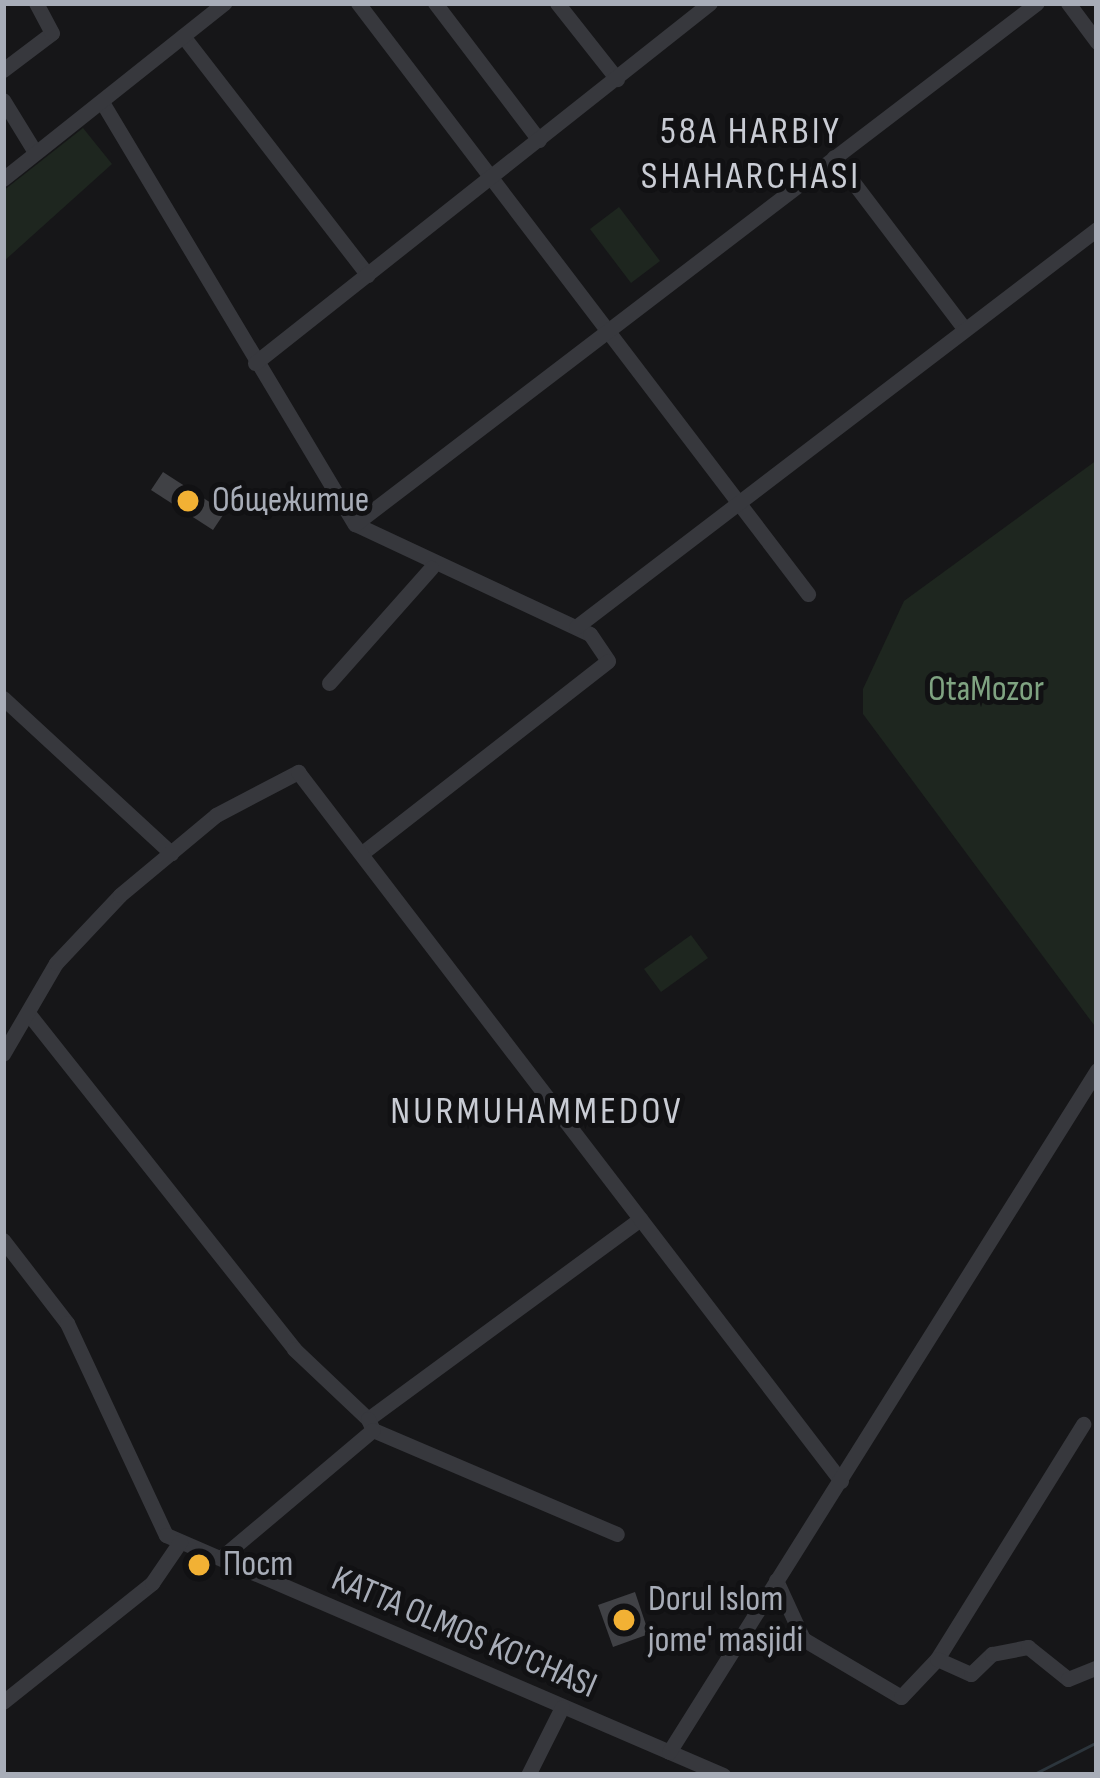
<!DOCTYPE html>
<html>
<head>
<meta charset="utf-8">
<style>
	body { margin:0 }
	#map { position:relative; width:1100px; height:1778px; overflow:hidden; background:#161618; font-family:"Sofia Sans Condensed",sans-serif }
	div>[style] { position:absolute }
	.green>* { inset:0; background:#1e261f }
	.stream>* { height:3px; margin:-1.5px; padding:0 1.5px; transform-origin:1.5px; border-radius:1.5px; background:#2c353c }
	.building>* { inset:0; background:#404145 }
	.minor>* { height:15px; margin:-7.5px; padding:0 7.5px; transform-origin:7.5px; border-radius:7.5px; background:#37383d }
	.dots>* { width:33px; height:33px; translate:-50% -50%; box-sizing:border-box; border:6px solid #111113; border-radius:50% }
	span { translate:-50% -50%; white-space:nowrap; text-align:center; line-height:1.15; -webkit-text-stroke:10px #111113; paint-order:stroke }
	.poi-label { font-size:36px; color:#a8adb8 }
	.left { translate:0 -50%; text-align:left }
	.park-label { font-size:36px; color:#7fa381 }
	.street-label { font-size:36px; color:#a8adb8 }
	.neighbourhood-label { font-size:39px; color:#c9ccd4; letter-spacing:3px }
	.frame { position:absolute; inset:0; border:6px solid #a8adb8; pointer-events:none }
</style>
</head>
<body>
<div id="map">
	<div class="green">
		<i style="clip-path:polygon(83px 128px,112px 164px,3px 262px,3px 191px)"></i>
		<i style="clip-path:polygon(619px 207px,660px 261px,631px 283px,590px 229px)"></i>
		<i style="clip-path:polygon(1097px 460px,1097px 1029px,863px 714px,863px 689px,904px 601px)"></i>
		<i style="clip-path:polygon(691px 935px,708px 958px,661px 992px,644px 969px)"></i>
	</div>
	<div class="stream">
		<i style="left:1032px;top:1775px;width:73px;rotate:-26.9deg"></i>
	</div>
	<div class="building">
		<i style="clip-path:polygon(163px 472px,225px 512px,213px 530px,151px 490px)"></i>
		<i style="clip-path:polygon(635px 1592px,649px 1634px,613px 1647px,598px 1605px)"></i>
	</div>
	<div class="minor">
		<i style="left:358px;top:3px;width:743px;rotate:52.71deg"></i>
		<i style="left:435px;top:3px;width:172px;rotate:52.8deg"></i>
		<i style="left:557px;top:3px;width:97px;rotate:51.7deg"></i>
		<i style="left:1068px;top:3px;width:49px;rotate:53.4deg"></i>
		<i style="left:183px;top:36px;width:302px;rotate:52.3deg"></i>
		<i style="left:3px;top:70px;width:61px;rotate:-37.1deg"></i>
		<i style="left:52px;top:33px;width:34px;rotate:-118deg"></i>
		<i style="left:3px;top:100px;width:61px;rotate:58.4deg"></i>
		<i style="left:102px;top:102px;width:492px;rotate:59.1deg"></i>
		<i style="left:355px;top:524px;width:259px;rotate:25.1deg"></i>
		<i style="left:590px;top:634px;width:32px;rotate:56deg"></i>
		<i style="left:608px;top:661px;width:313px;rotate:142deg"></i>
		<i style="left:834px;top:157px;width:215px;rotate:52.8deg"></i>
		<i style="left:3px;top:179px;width:283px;rotate:-38.5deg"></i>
		<i style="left:255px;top:363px;width:580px;rotate:-38.35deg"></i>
		<i style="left:355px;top:524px;width:858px;rotate:-37.38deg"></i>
		<i style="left:576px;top:627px;width:656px;rotate:-37.38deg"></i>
		<i style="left:329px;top:683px;width:154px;rotate:-48.4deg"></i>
		<i style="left:3px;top:698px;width:229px;rotate:42.7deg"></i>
		<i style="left:28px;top:1013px;width:429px;rotate:51.6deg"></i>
		<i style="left:294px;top:1349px;width:102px;rotate:43.4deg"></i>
		<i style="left:368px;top:1419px;width:338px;rotate:-36.3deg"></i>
		<i style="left:3px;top:1054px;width:105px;rotate:-59.8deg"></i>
		<i style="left:56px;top:963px;width:93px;rotate:-46.7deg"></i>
		<i style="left:120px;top:895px;width:125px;rotate:-39.8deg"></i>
		<i style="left:216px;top:815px;width:93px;rotate:-27.7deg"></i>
		<i style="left:298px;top:772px;width:893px;rotate:52.55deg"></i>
		<i style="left:3px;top:1240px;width:105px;rotate:52.4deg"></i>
		<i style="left:67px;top:1323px;width:234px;rotate:65deg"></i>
		<i style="left:166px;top:1535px;width:607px;rotate:23.31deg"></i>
		<i style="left:368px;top:1419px;width:12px;rotate:66deg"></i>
		<i style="left:373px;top:1430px;width:265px;rotate:23.1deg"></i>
		<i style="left:222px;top:1557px;width:197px;rotate:-40.1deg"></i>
		<i style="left:776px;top:1580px;width:65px;rotate:65.4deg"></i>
		<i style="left:803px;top:1639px;width:114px;rotate:30.6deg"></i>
		<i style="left:901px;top:1697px;width:52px;rotate:-46.5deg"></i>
		<i style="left:937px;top:1659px;width:277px;rotate:-58.1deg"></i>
		<i style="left:937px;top:1659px;width:37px;rotate:24deg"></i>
		<i style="left:971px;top:1674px;width:29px;rotate:-44deg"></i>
		<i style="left:992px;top:1654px;width:37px;rotate:-11deg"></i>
		<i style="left:1028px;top:1647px;width:51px;rotate:38.7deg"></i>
		<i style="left:1068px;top:1679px;width:31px;rotate:-22deg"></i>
		<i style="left:3px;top:1702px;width:191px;rotate:-38.6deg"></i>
		<i style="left:152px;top:1583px;width:50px;rotate:-55.7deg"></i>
		<i style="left:669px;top:1752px;width:805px;rotate:-57.89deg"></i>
		<i style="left:528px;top:1775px;width:76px;rotate:-63.4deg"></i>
	</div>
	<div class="dots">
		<i style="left:188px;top:501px;background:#f2b134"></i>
		<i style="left:199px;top:1565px;background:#f2b134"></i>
		<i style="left:624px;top:1620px;background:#f2b134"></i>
	</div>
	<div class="poi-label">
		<span class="left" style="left:212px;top:501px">Общежитие</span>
		<span class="left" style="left:223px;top:1565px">Пост</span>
		<span class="left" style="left:648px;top:1620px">Dorul Islom<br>jome' masjidi</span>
	</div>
	<div class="park-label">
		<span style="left:986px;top:690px">OtaMozor</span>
	</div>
	<div class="street-label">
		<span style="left:464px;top:1633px;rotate:23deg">KATTA OLMOS KO'CHASI</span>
	</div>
	<div class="neighbourhood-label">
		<span style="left:751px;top:155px">58A HARBIY<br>SHAHARCHASI</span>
		<span style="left:537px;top:1112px">NURMUHAMMEDOV</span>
	</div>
	<div class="frame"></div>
</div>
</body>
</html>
